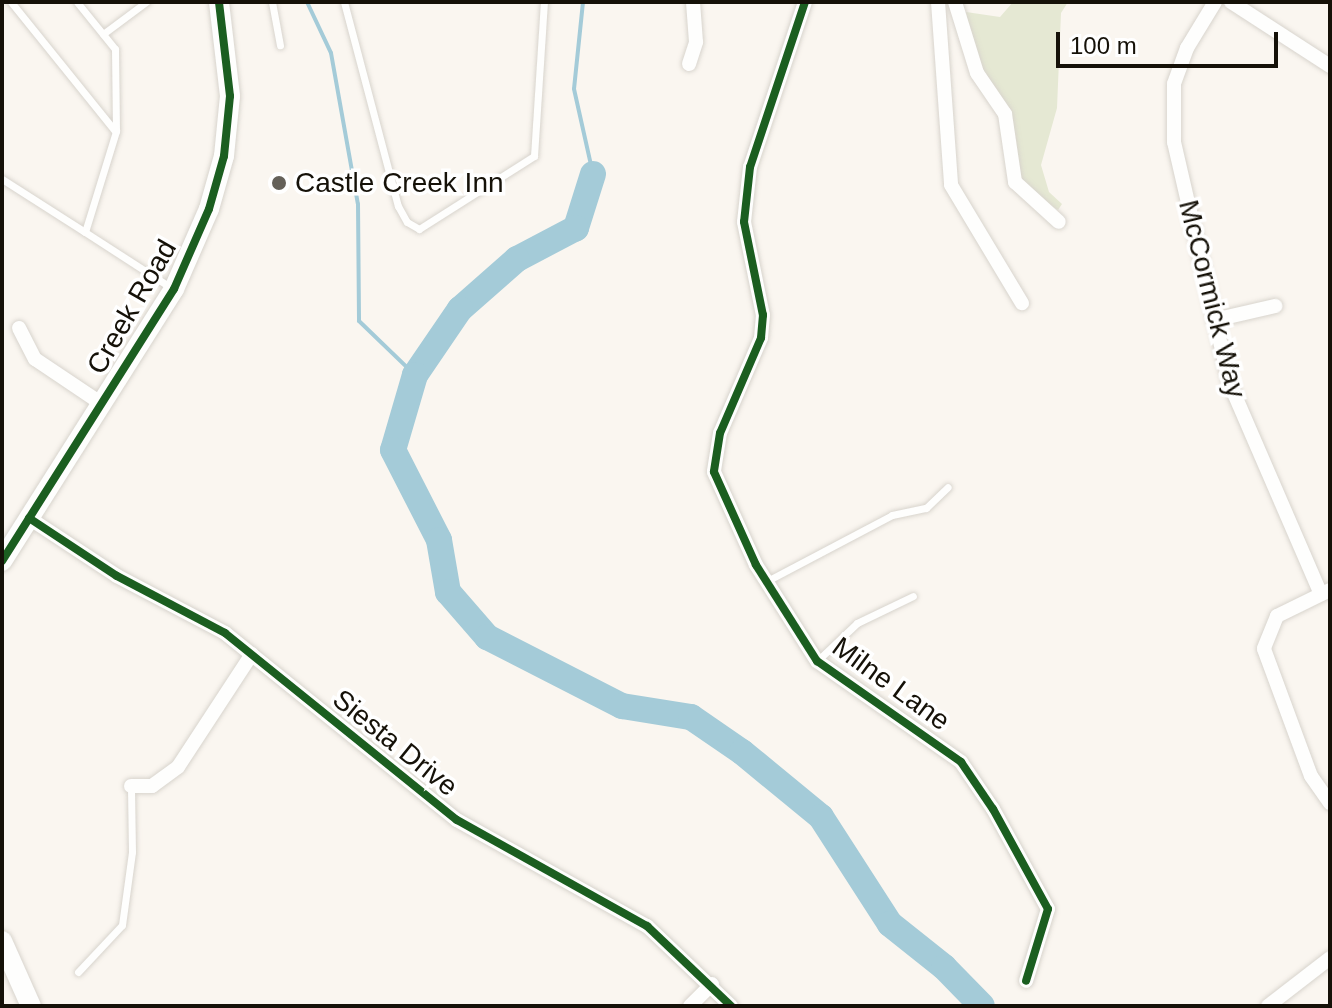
<!DOCTYPE html>
<html>
<head>
<meta charset="utf-8">
<style>
	body { margin:0 }
	#map { position:relative; width:1332px; height:1008px; overflow:hidden; background:#faf6f0; font-family:Arial,sans-serif }
	div>[style] { position:absolute }
	.green>* { inset:0; background:#e5e8d3 }
	.stream>* { height:4px; margin:-2px; padding:0 2px; transform-origin:2px; border-radius:2px; background:#a4cbd8 }
	.river>* { height:26px; margin:-13px; padding:0 13px; transform-origin:13px; border-radius:13px; background:#a4cbd8 }
	.roads { filter:drop-shadow(0 0 2px #d8d4cd) drop-shadow(0 0 2px #d8d4cd) }
	.lane>* { height:7px; margin:-3.5px; padding:0 3.5px; transform-origin:3.5px; border-radius:3.5px; background:#fefefd }
	.street>* { height:14px; margin:-7px; padding:0 7px; transform-origin:7px; border-radius:7px; background:#fefefd }
	.secondary>* { height:20px; margin:-10px; padding:0 10px; transform-origin:10px; border-radius:10px; background:#fefefd }
	.cycleway>* { height:8px; margin:-4px; padding:0 4px; transform-origin:4px; border-radius:4px; background:#1b5e20 }
	.dots>* { width:22px; height:22px; translate:-50% -50%; box-sizing:border-box; border:4px solid #fff; border-radius:50% }
	span { translate:-50% -50%; white-space:nowrap; text-align:center; line-height:1.15; -webkit-text-stroke:7px #fff; paint-order:stroke }
	.poi-label { font-size:28px; color:#151108 }
	.left { translate:0 -50%; text-align:left }
	.street-label { font-size:28px; color:#151108 }
	.frame { position:absolute; inset:0; border:4px solid #151108; pointer-events:none }
	.scale { position:absolute; left:1056px; top:32px; width:222px; height:36px; box-sizing:border-box; border:4px solid #151108; border-top:0; padding-left:10px; font-size:24px; line-height:28px; white-space:nowrap; color:#151108; -webkit-text-stroke:6px #fff; paint-order:stroke }
</style>
</head>
<body>
<div id="map">
	<div class="green">
		<i style="clip-path:polygon(1013px 2px,1068px 2px,1061px 13px,1057px 108px,1041px 165px,1049px 192px,1062px 204px,1058px 210px,1026px 190px,974px 55px,966px 12px,1000px 17px)"></i>
	</div>
	<div class="stream">
		<i style="left:307px;top:2px;width:56px;rotate:64.8deg"></i>
		<i style="left:331px;top:53px;width:153px;rotate:79.9deg"></i>
		<i style="left:358px;top:204px;width:117px;rotate:89.5deg"></i>
		<i style="left:359px;top:321px;width:78px;rotate:44deg"></i>
		<i style="left:583px;top:2px;width:87px;rotate:95.9deg"></i>
		<i style="left:574px;top:89px;width:87px;rotate:77.4deg"></i>
	</div>
	<div class="river">
		<i style="left:593px;top:174px;width:57px;rotate:107.5deg"></i>
		<i style="left:576px;top:228px;width:67px;rotate:152.3deg"></i>
		<i style="left:517px;top:259px;width:76px;rotate:138.7deg"></i>
		<i style="left:460px;top:309px;width:80px;rotate:124.3deg"></i>
		<i style="left:415px;top:375px;width:78px;rotate:106.3deg"></i>
		<i style="left:393px;top:450px;width:101px;rotate:62.9deg"></i>
		<i style="left:439px;top:540px;width:53px;rotate:80.2deg"></i>
		<i style="left:448px;top:592px;width:60px;rotate:49.1deg"></i>
		<i style="left:487px;top:637px;width:152px;rotate:27.1deg"></i>
		<i style="left:622px;top:706px;width:70px;rotate:9.1deg"></i>
		<i style="left:691px;top:717px;width:62px;rotate:34.5deg"></i>
		<i style="left:742px;top:752px;width:102px;rotate:39.4deg"></i>
		<i style="left:821px;top:817px;width:127px;rotate:57.2deg"></i>
		<i style="left:890px;top:924px;width:69px;rotate:38.5deg"></i>
		<i style="left:944px;top:967px;width:54px;rotate:45.7deg"></i>
	</div>
	<div class="roads">
		<div class="lane">
			<i style="left:11px;top:2px;width:166px;rotate:51.1deg"></i>
			<i style="left:272px;top:2px;width:44px;rotate:79.5deg"></i>
			<i style="left:344px;top:2px;width:211px;rotate:75.2deg"></i>
			<i style="left:398px;top:206px;width:18px;rotate:61deg"></i>
			<i style="left:407px;top:222px;width:14px;rotate:30deg"></i>
			<i style="left:419px;top:229px;width:136px;rotate:-32.4deg"></i>
			<i style="left:534px;top:156px;width:154px;rotate:-86.3deg"></i>
			<i style="left:103px;top:34px;width:54px;rotate:-36.7deg"></i>
			<i style="left:2px;top:179px;width:98px;rotate:32.6deg"></i>
			<i style="left:85px;top:232px;width:106px;rotate:-72.9deg"></i>
			<i style="left:116px;top:131px;width:82px;rotate:-90.7deg"></i>
			<i style="left:115px;top:49px;width:60px;rotate:-129deg"></i>
			<i style="left:85px;top:232px;width:101px;rotate:32.9deg"></i>
			<i style="left:767px;top:581px;width:141px;rotate:-27.8deg"></i>
			<i style="left:892px;top:515px;width:35px;rotate:-12deg"></i>
			<i style="left:926px;top:508px;width:30px;rotate:-44deg"></i>
			<i style="left:817px;top:661px;width:55px;rotate:-43.5deg"></i>
			<i style="left:857px;top:623px;width:62px;rotate:-25.7deg"></i>
			<i style="left:78px;top:972px;width:64px;rotate:-46.9deg"></i>
			<i style="left:122px;top:925px;width:74px;rotate:-82.2deg"></i>
			<i style="left:132px;top:852px;width:66px;rotate:-90.9deg"></i>
		</div>
		<div class="street">
			<i style="left:805px;top:2px;width:174px;rotate:108.4deg"></i>
			<i style="left:750px;top:167px;width:55px;rotate:96.2deg"></i>
			<i style="left:744px;top:222px;width:95px;rotate:78.5deg"></i>
			<i style="left:763px;top:315px;width:23px;rotate:95deg"></i>
			<i style="left:761px;top:338px;width:103px;rotate:113.3deg"></i>
			<i style="left:720px;top:433px;width:39px;rotate:99deg"></i>
			<i style="left:714px;top:472px;width:102px;rotate:65.7deg"></i>
			<i style="left:756px;top:565px;width:114px;rotate:57.6deg"></i>
			<i style="left:817px;top:661px;width:176px;rotate:35deg"></i>
			<i style="left:961px;top:762px;width:57px;rotate:55.8deg"></i>
			<i style="left:993px;top:809px;width:114px;rotate:61.2deg"></i>
			<i style="left:1048px;top:909px;width:75px;rotate:107deg"></i>
			<i style="left:938px;top:2px;width:183px;rotate:85.9deg"></i>
			<i style="left:951px;top:185px;width:138px;rotate:59deg"></i>
			<i style="left:955px;top:2px;width:74px;rotate:72.8deg"></i>
			<i style="left:977px;top:73px;width:50px;rotate:55.7deg"></i>
			<i style="left:1005px;top:114px;width:69px;rotate:81.6deg"></i>
			<i style="left:1015px;top:182px;width:59px;rotate:42.3deg"></i>
			<i style="left:1215px;top:2px;width:54px;rotate:121.3deg"></i>
			<i style="left:1187px;top:48px;width:38px;rotate:110deg"></i>
			<i style="left:1174px;top:84px;width:58px;rotate:90deg"></i>
			<i style="left:1174px;top:142px;width:248px;rotate:77deg"></i>
			<i style="left:1230px;top:384px;width:229px;rotate:66.6deg"></i>
			<i style="left:1231px;top:2px;width:118px;rotate:32.9deg"></i>
			<i style="left:689px;top:64px;width:23px;rotate:-72deg"></i>
			<i style="left:696px;top:42px;width:40px;rotate:-94.3deg"></i>
			<i style="left:1214px;top:320px;width:63px;rotate:-12.9deg"></i>
			<i style="left:19px;top:328px;width:35px;rotate:63deg"></i>
			<i style="left:35px;top:359px;width:81px;rotate:33.9deg"></i>
			<i style="left:29px;top:518px;width:105px;rotate:33.4deg"></i>
			<i style="left:117px;top:576px;width:122px;rotate:27.8deg"></i>
			<i style="left:225px;top:633px;width:298px;rotate:38.9deg"></i>
			<i style="left:457px;top:820px;width:218px;rotate:29.2deg"></i>
			<i style="left:647px;top:926px;width:116px;rotate:43.6deg"></i>
			<i style="left:1330px;top:590px;width:59px;rotate:153.9deg"></i>
			<i style="left:1277px;top:616px;width:35px;rotate:112deg"></i>
			<i style="left:1264px;top:649px;width:135px;rotate:69.7deg"></i>
			<i style="left:1311px;top:776px;width:33px;rotate:55deg"></i>
			<i style="left:131px;top:786px;width:21px"></i>
			<i style="left:152px;top:786px;width:32px;rotate:-36deg"></i>
			<i style="left:178px;top:767px;width:135px;rotate:-56.8deg"></i>
			<i style="left:690px;top:1006px;width:31px;rotate:-45deg"></i>
			<i style="left:1268px;top:1006px;width:78px;rotate:-37.7deg"></i>
		</div>
		<div class="secondary">
			<i style="left:2px;top:561px;width:322px;rotate:-57.7deg"></i>
			<i style="left:174px;top:289px;width:87px;rotate:-66.4deg"></i>
			<i style="left:209px;top:209px;width:55px;rotate:-74.2deg"></i>
			<i style="left:224px;top:156px;width:60px;rotate:-84.3deg"></i>
			<i style="left:230px;top:96px;width:95px;rotate:-96.7deg"></i>
			<i style="left:2px;top:941px;width:71px;rotate:66deg"></i>
		</div>
	</div>
	<div class="cycleway">
		<i style="left:805px;top:2px;width:174px;rotate:108.4deg"></i>
		<i style="left:750px;top:167px;width:55px;rotate:96.2deg"></i>
		<i style="left:744px;top:222px;width:95px;rotate:78.5deg"></i>
		<i style="left:763px;top:315px;width:23px;rotate:95deg"></i>
		<i style="left:761px;top:338px;width:103px;rotate:113.3deg"></i>
		<i style="left:720px;top:433px;width:39px;rotate:99deg"></i>
		<i style="left:714px;top:472px;width:102px;rotate:65.7deg"></i>
		<i style="left:756px;top:565px;width:114px;rotate:57.6deg"></i>
		<i style="left:817px;top:661px;width:176px;rotate:35deg"></i>
		<i style="left:961px;top:762px;width:57px;rotate:55.8deg"></i>
		<i style="left:993px;top:809px;width:114px;rotate:61.2deg"></i>
		<i style="left:1048px;top:909px;width:75px;rotate:107deg"></i>
		<i style="left:29px;top:518px;width:105px;rotate:33.4deg"></i>
		<i style="left:117px;top:576px;width:122px;rotate:27.8deg"></i>
		<i style="left:225px;top:633px;width:298px;rotate:38.9deg"></i>
		<i style="left:457px;top:820px;width:218px;rotate:29.2deg"></i>
		<i style="left:647px;top:926px;width:116px;rotate:43.6deg"></i>
		<i style="left:2px;top:561px;width:322px;rotate:-57.7deg"></i>
		<i style="left:174px;top:289px;width:87px;rotate:-66.4deg"></i>
		<i style="left:209px;top:209px;width:55px;rotate:-74.2deg"></i>
		<i style="left:224px;top:156px;width:60px;rotate:-84.3deg"></i>
		<i style="left:230px;top:96px;width:95px;rotate:-96.7deg"></i>
	</div>
	<div class="dots">
		<i style="left:279px;top:183px;background:#656159"></i>
	</div>
	<div class="poi-label">
		<span class="left" style="left:295px;top:183px">Castle Creek Inn</span>
	</div>
	<div class="street-label">
		<span style="left:1212px;top:299px;rotate:76deg">McCormick Way</span>
		<span style="left:132px;top:307px;rotate:-60deg">Creek Road</span>
		<span style="left:891px;top:684px;rotate:36deg">Milne Lane</span>
		<span style="left:395px;top:743px;rotate:39deg">Siesta Drive</span>
	</div>
	<div class="frame"></div>
	<div class="scale">100 m</div>
</div>
</body>
</html>
